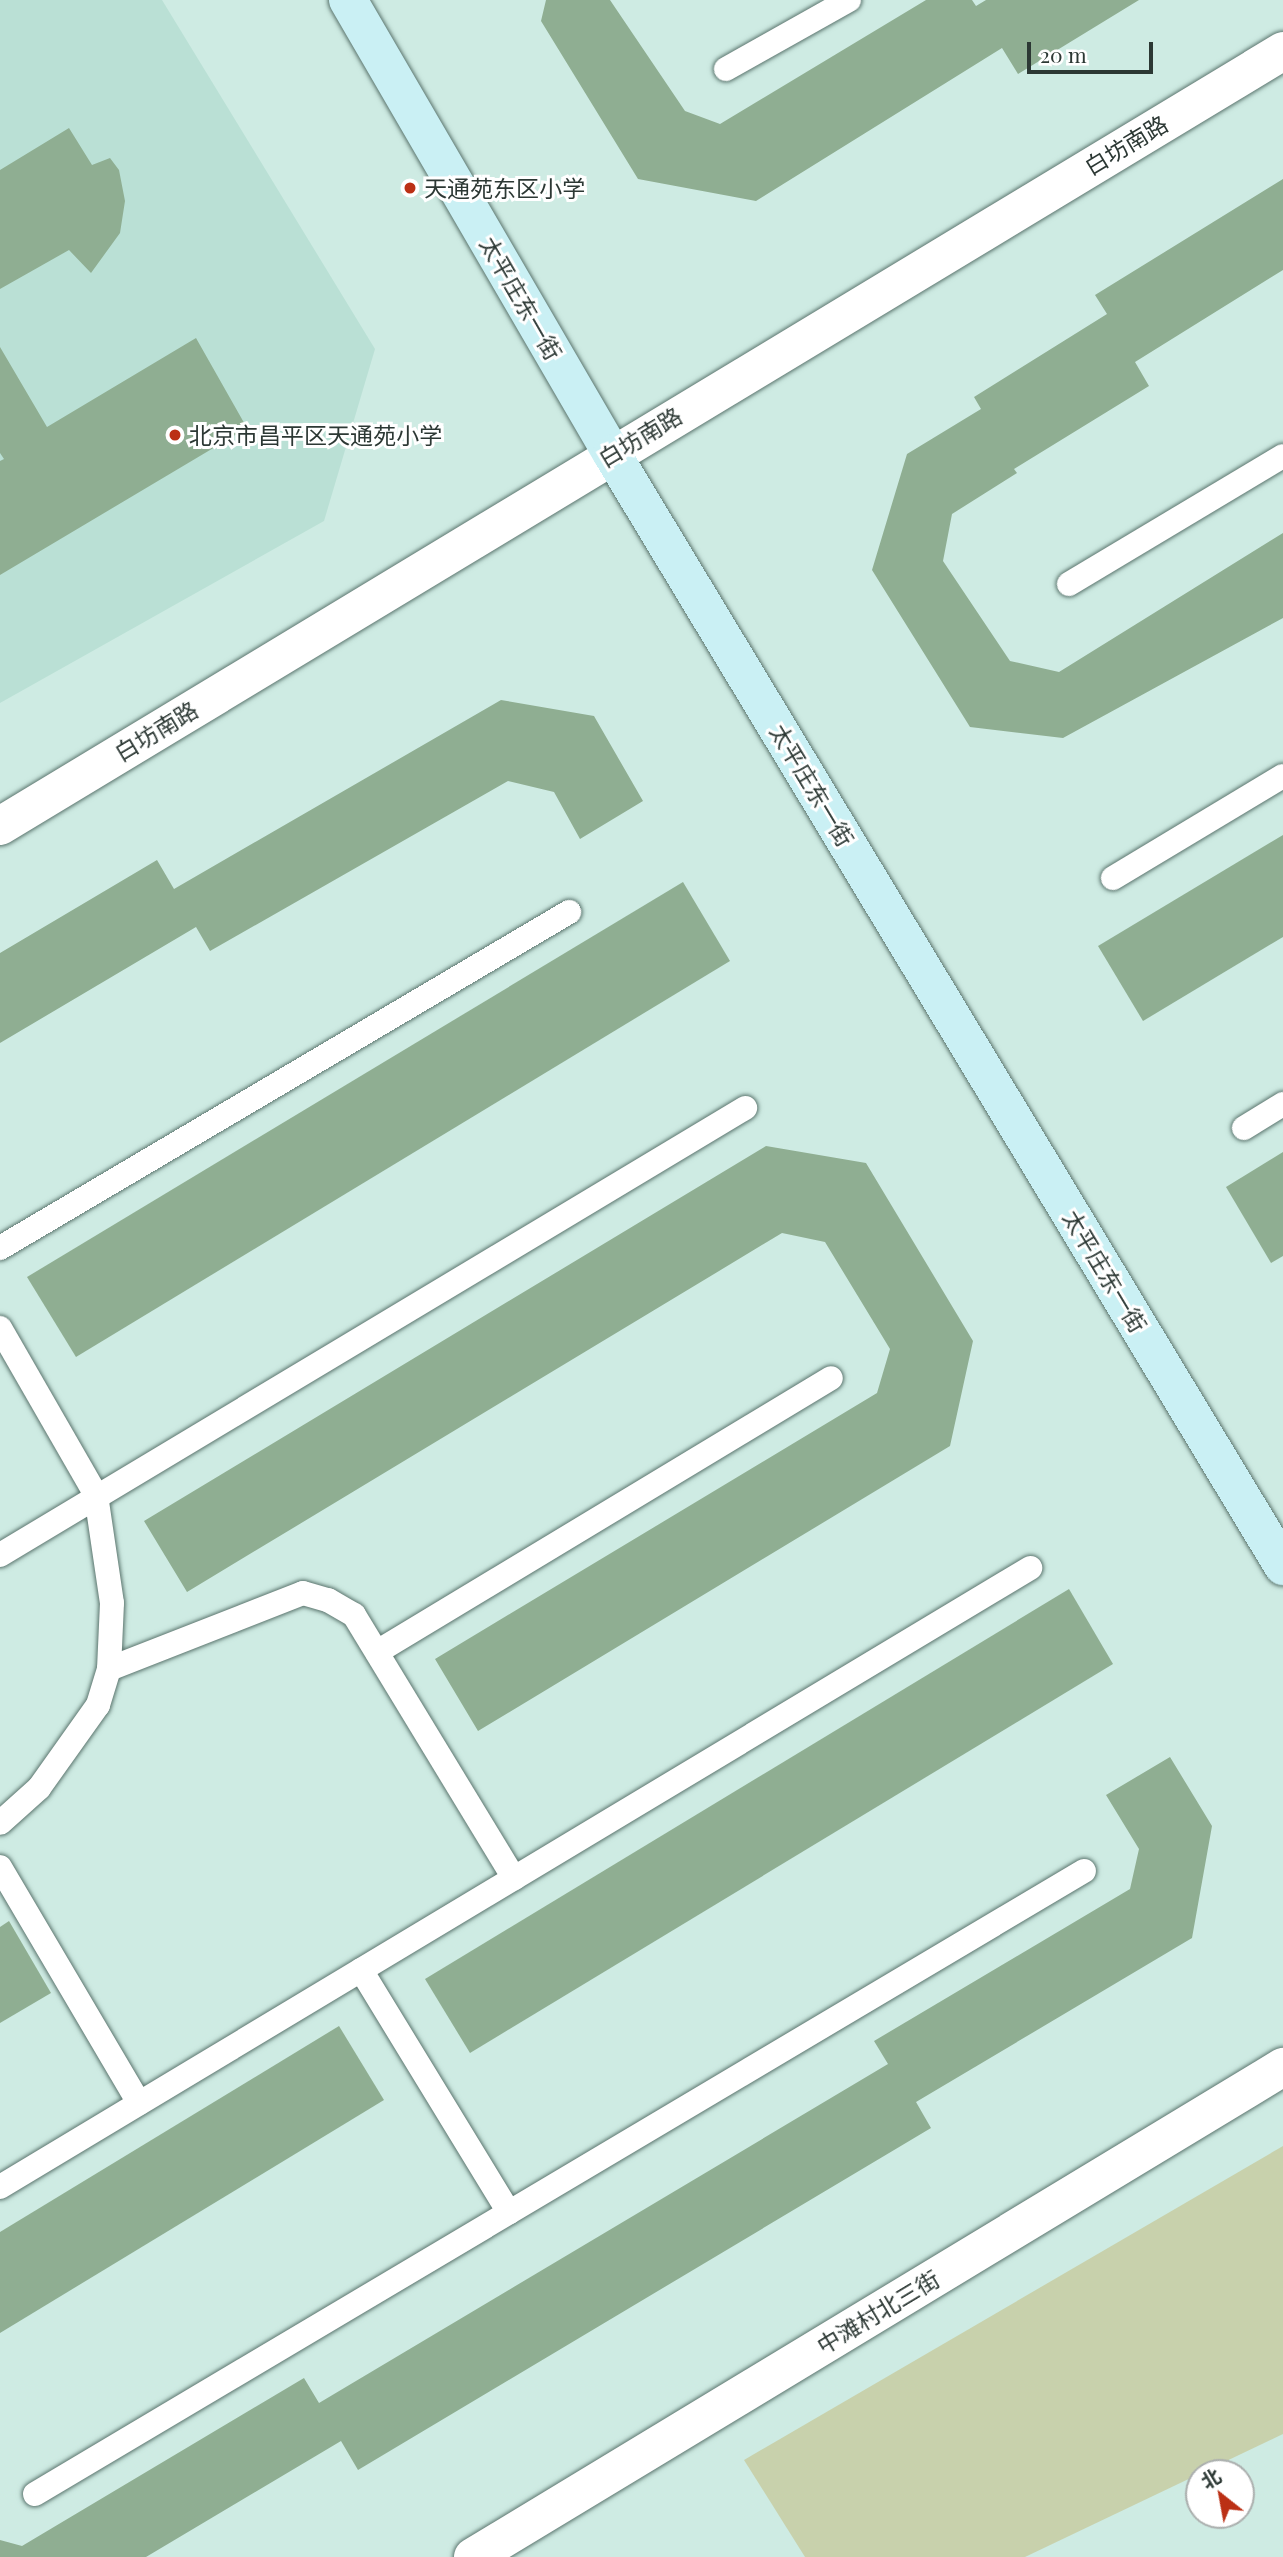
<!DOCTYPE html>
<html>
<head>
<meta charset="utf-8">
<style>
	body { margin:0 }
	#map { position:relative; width:1283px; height:2557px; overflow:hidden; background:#ceebe3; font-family:"Playfair Display","Noto Sans SC",serif }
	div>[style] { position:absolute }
	.built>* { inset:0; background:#bae0d5 }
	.green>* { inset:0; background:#c8d1ac }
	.building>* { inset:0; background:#8fae92 }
	.roads { filter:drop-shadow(0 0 2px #5b756e) drop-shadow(0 0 2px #5b756e) }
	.lane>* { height:24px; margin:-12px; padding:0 12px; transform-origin:12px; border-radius:12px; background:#fff }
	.street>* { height:38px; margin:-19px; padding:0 19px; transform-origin:19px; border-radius:19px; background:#fff }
	.secondary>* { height:38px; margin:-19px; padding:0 19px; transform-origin:19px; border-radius:19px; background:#caf0f4 }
	.dots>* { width:19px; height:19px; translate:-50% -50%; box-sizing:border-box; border:4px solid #fff; border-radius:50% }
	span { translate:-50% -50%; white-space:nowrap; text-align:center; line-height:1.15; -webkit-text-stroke:6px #fff; paint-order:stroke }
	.street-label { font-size:23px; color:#2c3834 }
	.poi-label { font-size:23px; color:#2c3834 }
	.left { translate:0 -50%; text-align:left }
	.north { position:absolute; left:1185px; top:2459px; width:70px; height:70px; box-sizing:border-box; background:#fff; border:2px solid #abafae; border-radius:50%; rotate:329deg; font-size:19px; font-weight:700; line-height:28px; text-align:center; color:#2c3834 }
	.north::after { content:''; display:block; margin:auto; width:24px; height:32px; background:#bb3015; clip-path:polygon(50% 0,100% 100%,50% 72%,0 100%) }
	.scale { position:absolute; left:1027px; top:42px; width:126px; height:32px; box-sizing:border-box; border:4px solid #2c3834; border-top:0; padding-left:9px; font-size:21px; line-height:24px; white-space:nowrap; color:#2c3834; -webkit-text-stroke:5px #fff; paint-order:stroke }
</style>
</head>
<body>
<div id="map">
	<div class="built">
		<i style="clip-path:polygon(0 0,162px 0,375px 349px,324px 521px,0 703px)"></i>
	</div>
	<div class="green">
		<i style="clip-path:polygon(1283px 2146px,1283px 2434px,1025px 2557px,805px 2557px,744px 2460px)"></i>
	</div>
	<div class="building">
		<i style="clip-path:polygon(546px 0,610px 0,685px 111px,720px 124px,926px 0,972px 0,976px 6px,986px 0,1139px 0,1018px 74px,1002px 48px,756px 201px,638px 179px,541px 21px)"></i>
		<i style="clip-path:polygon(69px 128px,92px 165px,110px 158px,119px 170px,125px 201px,120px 233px,91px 273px,69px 250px,0 289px,0 170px)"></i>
		<i style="clip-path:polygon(1283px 179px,1283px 270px,1135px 362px,1149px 386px,1014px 469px,1017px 473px,952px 514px,943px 561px,1010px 661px,1059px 672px,1283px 533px,1283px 618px,1063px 738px,970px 727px,872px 570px,907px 454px,981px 409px,974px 397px,1107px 314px,1095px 295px)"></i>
		<i style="clip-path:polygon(196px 338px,247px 428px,0 575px,0 461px,4px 459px,0 453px,0 347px,47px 427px)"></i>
		<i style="clip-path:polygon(501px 700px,594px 716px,643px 801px,580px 839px,554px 792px,508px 781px,210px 951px,196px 927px,0 1043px,0 953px,157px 860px,174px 889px)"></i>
		<i style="clip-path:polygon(1283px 835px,1283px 937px,1143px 1021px,1098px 946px)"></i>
		<i style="clip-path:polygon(683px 882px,730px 961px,76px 1357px,27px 1277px)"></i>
		<i style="clip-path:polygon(766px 1146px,866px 1163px,973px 1341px,950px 1446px,478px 1731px,435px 1659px,877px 1393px,890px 1349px,825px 1242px,782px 1233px,187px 1592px,144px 1521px)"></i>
		<i style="clip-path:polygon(1283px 1152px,1283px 1256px,1271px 1263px,1226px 1187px)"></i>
		<i style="clip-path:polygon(1069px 1589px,1113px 1664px,470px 2053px,425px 1979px)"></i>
		<i style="clip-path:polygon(1170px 1757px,1212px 1826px,1192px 1938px,916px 2102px,931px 2128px,358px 2470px,341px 2441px,146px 2557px,0 2557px,0 2540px,22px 2546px,304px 2378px,319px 2403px,888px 2064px,874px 2041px,1130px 1889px,1139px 1849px,1106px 1795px)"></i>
		<i style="clip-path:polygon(9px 1921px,51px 1993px,0 2023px,0 1927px)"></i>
		<i style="clip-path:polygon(339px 2026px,384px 2100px,0 2333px,0 2232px)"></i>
	</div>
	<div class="roads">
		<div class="lane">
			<i style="left:726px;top:69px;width:141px;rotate:-29.3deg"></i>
			<i style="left:1069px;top:584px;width:249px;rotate:-30.9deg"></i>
			<i style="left:1113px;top:878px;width:198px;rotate:-31deg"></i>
			<i style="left:1244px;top:1128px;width:46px;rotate:-31.6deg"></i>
			<i style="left:0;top:1248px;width:661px;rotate:-30.56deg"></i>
			<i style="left:0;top:1328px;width:193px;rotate:60.1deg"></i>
			<i style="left:96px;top:1495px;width:109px;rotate:81.6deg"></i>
			<i style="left:112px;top:1603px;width:66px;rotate:92.6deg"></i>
			<i style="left:109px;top:1669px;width:38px;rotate:107deg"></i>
			<i style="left:98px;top:1705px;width:102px;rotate:125.4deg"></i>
			<i style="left:39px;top:1788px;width:52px;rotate:138.1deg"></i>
			<i style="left:0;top:1555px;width:869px;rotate:-30.96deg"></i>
			<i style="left:377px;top:1652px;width:530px;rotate:-31.11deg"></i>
			<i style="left:109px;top:1669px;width:208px;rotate:-21.4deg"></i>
			<i style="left:303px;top:1593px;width:26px;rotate:16deg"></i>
			<i style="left:328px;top:1600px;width:30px;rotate:30deg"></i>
			<i style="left:354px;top:1615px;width:308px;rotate:58.7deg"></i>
			<i style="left:0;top:1867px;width:274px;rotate:59.5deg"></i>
			<i style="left:361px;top:1970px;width:284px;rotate:58.6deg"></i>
			<i style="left:0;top:2187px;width:1202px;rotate:-31deg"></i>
			<i style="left:35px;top:2494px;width:1220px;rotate:-30.71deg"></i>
		</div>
		<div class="street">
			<i style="left:0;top:826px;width:1499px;rotate:-31.13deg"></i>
			<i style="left:473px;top:2557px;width:947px;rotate:-31.17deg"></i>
		</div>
		<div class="secondary">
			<i style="left:348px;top:0;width:525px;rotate:59.82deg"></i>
			<i style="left:612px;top:454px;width:1299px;rotate:58.89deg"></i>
		</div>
	</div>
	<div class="dots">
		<i style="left:410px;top:188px;background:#bb3015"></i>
		<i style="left:175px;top:435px;background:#bb3015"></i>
	</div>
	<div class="street-label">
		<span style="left:1126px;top:145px;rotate:-31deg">白坊南路</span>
		<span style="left:521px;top:298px;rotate:60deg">太平庄东一街</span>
		<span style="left:640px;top:437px;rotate:-31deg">白坊南路</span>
		<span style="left:156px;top:731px;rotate:-31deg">白坊南路</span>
		<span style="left:812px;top:785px;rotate:59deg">太平庄东一街</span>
		<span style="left:1105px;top:1271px;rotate:59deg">太平庄东一街</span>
		<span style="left:878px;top:2312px;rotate:-31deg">中滩村北三街</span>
	</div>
	<div class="poi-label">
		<span class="left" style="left:424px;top:188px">天通苑东区小学</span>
		<span class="left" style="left:189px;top:435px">北京市昌平区天通苑小学</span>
	</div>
	<div class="north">北</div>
	<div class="scale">20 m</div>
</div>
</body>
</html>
